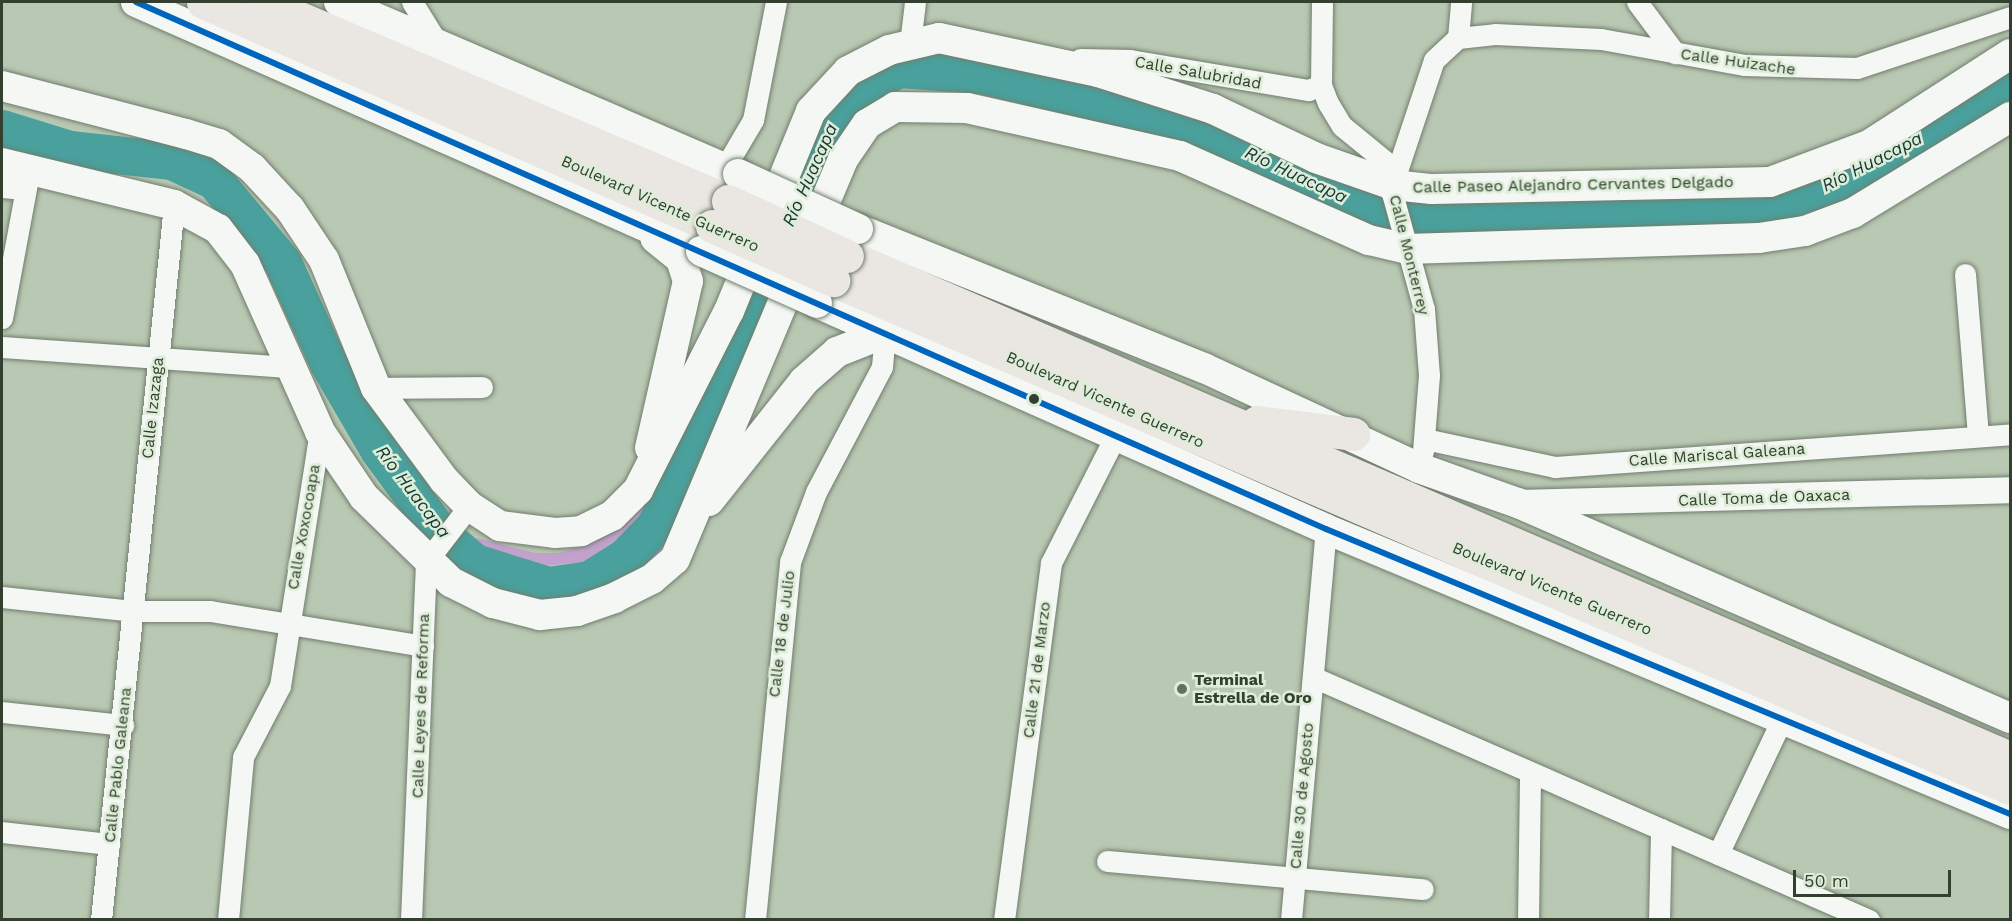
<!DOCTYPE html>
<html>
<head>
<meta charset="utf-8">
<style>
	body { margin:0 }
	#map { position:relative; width:2012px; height:921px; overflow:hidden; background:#b8c8b2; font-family:"Work Sans",sans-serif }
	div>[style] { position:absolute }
	.green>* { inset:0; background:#c2a2cc }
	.river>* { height:38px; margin:-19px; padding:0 19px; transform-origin:19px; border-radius:19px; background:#4aa09c }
	.roads { filter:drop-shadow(0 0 2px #717d6d) drop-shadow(0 0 2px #717d6d) }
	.minor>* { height:21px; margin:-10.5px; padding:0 10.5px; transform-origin:10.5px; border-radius:10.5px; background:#f4f7f3 }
	.tertiary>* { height:26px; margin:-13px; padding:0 13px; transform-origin:13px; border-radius:13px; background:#f4f7f3 }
	.secondary>* { height:30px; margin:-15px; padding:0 15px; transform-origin:15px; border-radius:15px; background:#f4f7f3 }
	.trunk>* { height:33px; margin:-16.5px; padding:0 16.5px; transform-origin:16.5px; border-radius:16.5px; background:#eae6e2 }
	.bridges { filter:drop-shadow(0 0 2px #717d6d) drop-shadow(0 0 2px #717d6d) }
	.secondary-bridge>* { height:30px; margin:-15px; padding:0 15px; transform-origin:15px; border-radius:15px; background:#f4f7f3 }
	.trunk-bridge>* { height:33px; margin:-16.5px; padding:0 16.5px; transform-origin:16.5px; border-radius:16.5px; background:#eae6e2 }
	.bus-1>* { height:6px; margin:-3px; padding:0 3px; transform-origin:3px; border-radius:3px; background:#0065bd }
	.dots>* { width:16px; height:16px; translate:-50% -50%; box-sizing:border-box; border:3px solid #ddedd8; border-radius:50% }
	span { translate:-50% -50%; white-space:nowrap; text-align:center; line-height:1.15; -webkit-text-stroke:5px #ddedd8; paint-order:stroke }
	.street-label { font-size:16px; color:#33402f }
	.poi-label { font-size:16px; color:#33402f; font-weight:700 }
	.left { translate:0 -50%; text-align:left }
	.water-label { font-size:18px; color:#143435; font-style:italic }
	.frame { position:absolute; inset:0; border:3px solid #33402f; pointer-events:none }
	.scale { position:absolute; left:1793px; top:870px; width:158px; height:27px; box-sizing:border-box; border:3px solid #33402f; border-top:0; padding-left:8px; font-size:18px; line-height:21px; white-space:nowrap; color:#33402f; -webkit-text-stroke:4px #ddedd8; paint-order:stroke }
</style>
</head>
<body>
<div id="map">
	<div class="green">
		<i style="clip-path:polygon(683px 439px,656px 498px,624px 534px,584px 562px,542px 566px,470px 547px,477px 538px,535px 553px,559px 553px,583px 545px,666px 466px)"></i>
		<i style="clip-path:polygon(693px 485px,688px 522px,646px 572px,542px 613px,484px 585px,553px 601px,585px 593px,634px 560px)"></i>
	</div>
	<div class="river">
		<i style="left:2px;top:129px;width:71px;rotate:17.2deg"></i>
		<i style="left:70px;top:150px;width:103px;rotate:6.2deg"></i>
		<i style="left:172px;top:161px;width:47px;rotate:24.9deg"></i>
		<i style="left:215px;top:181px;width:107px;rotate:50.3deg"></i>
		<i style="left:283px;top:263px;width:111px;rotate:65.5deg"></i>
		<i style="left:329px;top:364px;width:99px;rotate:59.8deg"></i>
		<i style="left:379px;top:450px;width:104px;rotate:53.6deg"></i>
		<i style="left:441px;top:534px;width:45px;rotate:40.5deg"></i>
		<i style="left:475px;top:563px;width:77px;rotate:17.3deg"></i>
		<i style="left:549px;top:586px;width:41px;rotate:-8.3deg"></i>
		<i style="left:590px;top:580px;width:43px;rotate:-32.6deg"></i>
		<i style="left:626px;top:557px;width:43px;rotate:-45.9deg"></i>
		<i style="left:656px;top:526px;width:453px;rotate:-66.3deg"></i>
		<i style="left:838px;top:111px;width:40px;rotate:-41deg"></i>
		<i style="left:868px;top:85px;width:36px;rotate:-27deg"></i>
		<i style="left:900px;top:69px;width:80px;rotate:4.3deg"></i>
		<i style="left:980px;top:75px;width:181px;rotate:13.1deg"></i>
		<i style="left:1156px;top:116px;width:239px;rotate:23.5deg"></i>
		<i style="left:1375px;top:211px;width:56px;rotate:6.1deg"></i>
		<i style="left:1431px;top:217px;width:306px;rotate:-1.1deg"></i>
		<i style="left:1737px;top:211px;width:43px;rotate:-10.8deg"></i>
		<i style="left:1779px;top:203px;width:57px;rotate:-18.4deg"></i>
		<i style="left:1833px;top:185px;width:205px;rotate:-30.4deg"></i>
	</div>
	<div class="roads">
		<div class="minor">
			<i style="left:412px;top:2px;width:49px;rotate:58.2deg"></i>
			<i style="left:1322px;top:2px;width:83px;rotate:90.7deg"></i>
			<i style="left:1321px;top:85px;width:19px;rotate:69deg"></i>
			<i style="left:1328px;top:103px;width:27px;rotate:59deg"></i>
			<i style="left:1342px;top:126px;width:71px;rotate:39.3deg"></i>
			<i style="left:1397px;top:171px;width:23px;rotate:103deg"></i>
			<i style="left:1392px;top:193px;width:120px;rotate:74.6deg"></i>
			<i style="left:1424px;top:309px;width:66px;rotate:85.7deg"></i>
			<i style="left:1429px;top:375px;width:77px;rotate:94.5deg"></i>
			<i style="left:1637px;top:2px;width:64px;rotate:53.3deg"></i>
			<i style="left:1458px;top:38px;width:37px;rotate:-6deg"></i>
			<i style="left:1495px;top:34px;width:106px;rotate:2.7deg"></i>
			<i style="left:1601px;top:39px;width:145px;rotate:10.3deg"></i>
			<i style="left:1744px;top:65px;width:113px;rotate:1.5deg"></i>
			<i style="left:1857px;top:68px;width:161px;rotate:-18.4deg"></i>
			<i style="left:1458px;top:38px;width:36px;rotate:-85deg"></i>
			<i style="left:910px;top:44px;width:42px;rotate:-83.2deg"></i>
			<i style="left:1080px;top:59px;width:50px;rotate:1.1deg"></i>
			<i style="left:1130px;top:60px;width:181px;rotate:9.6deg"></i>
			<i style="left:1308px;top:90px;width:14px;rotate:-21deg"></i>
			<i style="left:724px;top:169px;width:57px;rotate:-59.4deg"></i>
			<i style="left:753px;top:120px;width:120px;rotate:-79deg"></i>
			<i style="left:1397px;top:171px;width:117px;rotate:-71.6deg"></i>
			<i style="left:1434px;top:60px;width:33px;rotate:-43deg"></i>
			<i style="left:2px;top:187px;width:22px;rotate:5deg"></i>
			<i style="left:1965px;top:274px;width:162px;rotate:85.4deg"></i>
			<i style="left:2px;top:318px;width:148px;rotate:-79.5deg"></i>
			<i style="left:2px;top:347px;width:287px;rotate:4deg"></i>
			<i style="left:376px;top:388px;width:106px;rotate:-0.5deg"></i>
			<i style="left:1425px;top:439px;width:133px;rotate:12.2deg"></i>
			<i style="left:1555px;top:467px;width:456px;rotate:-4.1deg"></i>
			<i style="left:2px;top:597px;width:131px;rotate:6.1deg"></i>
			<i style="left:132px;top:611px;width:78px"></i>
			<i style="left:210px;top:611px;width:216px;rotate:9.3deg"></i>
			<i style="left:1313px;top:677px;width:607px;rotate:23.61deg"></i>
			<i style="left:2px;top:712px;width:122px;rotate:6.1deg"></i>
			<i style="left:2px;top:832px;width:108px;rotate:6.4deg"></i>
			<i style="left:1718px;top:854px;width:152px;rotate:-64.6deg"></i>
			<i style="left:1107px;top:861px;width:317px;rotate:5.1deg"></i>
			<i style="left:101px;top:920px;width:719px;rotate:-84.17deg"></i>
			<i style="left:228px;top:920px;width:164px;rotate:-84.7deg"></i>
			<i style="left:243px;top:757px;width:80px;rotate:-62.5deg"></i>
			<i style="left:280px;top:686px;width:257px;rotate:-81.1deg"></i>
			<i style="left:411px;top:920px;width:358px;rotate:-87.6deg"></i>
			<i style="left:426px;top:562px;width:71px;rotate:-52.5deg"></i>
			<i style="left:755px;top:920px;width:360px;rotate:-84.4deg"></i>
			<i style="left:790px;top:562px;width:75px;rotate:-69.6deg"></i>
			<i style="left:816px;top:492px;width:141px;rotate:-62.2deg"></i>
			<i style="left:882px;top:367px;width:34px;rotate:-85deg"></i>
			<i style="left:1004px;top:920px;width:360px;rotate:-82.5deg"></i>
			<i style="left:1051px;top:563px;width:144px;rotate:-63.1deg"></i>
			<i style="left:1291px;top:920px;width:393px;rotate:-84.9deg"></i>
			<i style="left:1528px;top:920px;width:147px;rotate:-89.2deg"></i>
			<i style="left:1659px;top:920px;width:91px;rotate:-88.7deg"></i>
		</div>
		<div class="tertiary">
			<i style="left:1519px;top:503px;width:491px;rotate:-1.5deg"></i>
		</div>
		<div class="secondary">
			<i style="left:136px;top:2px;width:617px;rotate:23.78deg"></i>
			<i style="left:339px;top:2px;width:434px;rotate:23.3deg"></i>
			<i style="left:2px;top:86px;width:190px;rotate:14.6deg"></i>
			<i style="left:186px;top:134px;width:34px;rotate:17deg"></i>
			<i style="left:219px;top:144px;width:41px;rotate:36deg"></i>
			<i style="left:252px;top:168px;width:56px;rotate:47.2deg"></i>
			<i style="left:290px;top:209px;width:61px;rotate:56.3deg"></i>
			<i style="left:324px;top:260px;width:138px;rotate:67.9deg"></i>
			<i style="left:376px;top:388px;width:114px;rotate:53.5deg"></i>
			<i style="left:444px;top:480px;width:36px;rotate:46deg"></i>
			<i style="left:469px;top:506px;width:37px;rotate:33deg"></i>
			<i style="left:500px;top:526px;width:55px;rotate:7.3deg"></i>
			<i style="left:555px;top:533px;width:26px;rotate:-4deg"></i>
			<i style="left:581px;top:531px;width:34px;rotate:-26deg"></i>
			<i style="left:612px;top:516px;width:37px;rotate:-45deg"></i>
			<i style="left:638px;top:490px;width:201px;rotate:-63.1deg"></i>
			<i style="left:729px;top:311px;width:216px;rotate:-67.7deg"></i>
			<i style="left:811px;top:111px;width:54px;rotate:-47.2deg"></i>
			<i style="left:848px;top:71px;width:46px;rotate:-27.1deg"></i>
			<i style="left:889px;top:50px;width:51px;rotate:-13.5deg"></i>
			<i style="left:939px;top:38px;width:163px;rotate:12.1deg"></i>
			<i style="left:1098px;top:72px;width:121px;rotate:17.8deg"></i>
			<i style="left:1213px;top:109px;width:114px;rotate:25.4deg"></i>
			<i style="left:1316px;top:158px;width:82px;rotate:19.3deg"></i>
			<i style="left:1393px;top:185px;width:39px;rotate:6deg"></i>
			<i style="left:1432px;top:189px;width:338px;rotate:-1.2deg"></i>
			<i style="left:1770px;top:182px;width:106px;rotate:-20.5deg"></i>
			<i style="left:1869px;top:145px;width:168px;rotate:-32.8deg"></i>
			<i style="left:2px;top:163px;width:177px;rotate:13.7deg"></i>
			<i style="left:174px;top:205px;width:50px;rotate:28.6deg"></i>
			<i style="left:218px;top:229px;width:44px;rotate:52.4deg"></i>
			<i style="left:245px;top:264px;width:184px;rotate:65.9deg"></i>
			<i style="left:320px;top:432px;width:78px;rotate:55.9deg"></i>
			<i style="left:364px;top:497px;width:122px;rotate:44.3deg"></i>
			<i style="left:451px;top:582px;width:47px;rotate:26.6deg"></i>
			<i style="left:493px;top:603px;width:49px;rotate:14.3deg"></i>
			<i style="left:540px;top:615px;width:37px;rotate:-6deg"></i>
			<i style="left:577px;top:611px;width:39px;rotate:-19deg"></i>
			<i style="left:614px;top:598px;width:42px;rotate:-26.6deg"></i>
			<i style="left:652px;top:579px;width:30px;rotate:-41deg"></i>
			<i style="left:675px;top:559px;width:434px;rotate:-67.2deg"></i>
			<i style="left:843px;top:159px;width:42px;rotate:-55.6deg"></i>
			<i style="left:867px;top:124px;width:33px;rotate:-31deg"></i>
			<i style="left:895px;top:107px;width:72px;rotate:0.8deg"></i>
			<i style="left:967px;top:108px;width:218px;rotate:12.7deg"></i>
			<i style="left:1180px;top:156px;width:207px;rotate:24deg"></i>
			<i style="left:1369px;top:240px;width:39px;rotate:13deg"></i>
			<i style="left:1407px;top:249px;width:352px;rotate:-1.8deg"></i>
			<i style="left:1759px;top:238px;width:47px;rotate:-8.7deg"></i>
			<i style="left:1805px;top:231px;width:51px;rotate:-20.6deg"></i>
			<i style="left:1853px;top:213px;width:184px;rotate:-31.4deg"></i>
			<i style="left:858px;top:229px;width:373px;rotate:21.9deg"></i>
			<i style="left:1204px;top:368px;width:237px;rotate:24.9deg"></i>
			<i style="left:1419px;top:468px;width:105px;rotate:19.5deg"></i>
			<i style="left:1518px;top:503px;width:537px;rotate:23.6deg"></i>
			<i style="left:817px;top:303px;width:557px;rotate:23.94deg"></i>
			<i style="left:1326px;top:529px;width:741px;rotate:22.62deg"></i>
			<i style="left:650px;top:448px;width:171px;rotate:-77.2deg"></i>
			<i style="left:688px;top:281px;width:23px;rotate:-108deg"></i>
			<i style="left:681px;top:259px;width:33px;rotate:-141deg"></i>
			<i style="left:709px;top:501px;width:153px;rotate:-51.6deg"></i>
			<i style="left:804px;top:381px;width:44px;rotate:-41.3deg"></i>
			<i style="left:837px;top:352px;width:52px;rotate:-21.6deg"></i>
		</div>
		<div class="trunk">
			<i style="left:203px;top:2px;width:556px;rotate:23.75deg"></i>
			<i style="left:262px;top:2px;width:507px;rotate:23.12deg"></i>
			<i style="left:847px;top:256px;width:1267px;rotate:23.35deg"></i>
			<i style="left:833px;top:280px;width:1282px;rotate:23.35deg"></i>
			<i style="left:1257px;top:422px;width:97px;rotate:7.1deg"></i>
		</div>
	</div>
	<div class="bridges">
		<div class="secondary-bridge">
			<i style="left:738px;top:174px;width:132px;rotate:24.6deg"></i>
			<i style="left:701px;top:251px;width:127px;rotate:24.1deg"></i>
		</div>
		<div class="trunk-bridge">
			<i style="left:728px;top:201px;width:131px;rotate:24.8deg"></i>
			<i style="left:712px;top:226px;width:133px;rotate:24.1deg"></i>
		</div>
	</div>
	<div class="bus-1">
		<i style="left:136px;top:2px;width:1301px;rotate:23.89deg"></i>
		<i style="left:1326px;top:529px;width:741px;rotate:22.62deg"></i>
	</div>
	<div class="dots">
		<i style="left:1034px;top:399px;background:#33402f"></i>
		<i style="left:1182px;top:689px;background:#62705d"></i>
	</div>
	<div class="street-label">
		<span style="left:1738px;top:62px;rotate:8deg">Calle Huizache</span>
		<span style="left:1198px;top:73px;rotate:10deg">Calle Salubridad</span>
		<span style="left:1573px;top:185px;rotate:-1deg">Calle Paseo Alejandro Cervantes Delgado</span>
		<span style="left:660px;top:204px;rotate:24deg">Boulevard Vicente Guerrero</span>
		<span style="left:1409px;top:255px;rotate:76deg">Calle Monterrey</span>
		<span style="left:1105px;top:400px;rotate:24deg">Boulevard Vicente Guerrero</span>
		<span style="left:153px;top:408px;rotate:-84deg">Calle Izazaga</span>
		<span style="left:1717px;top:455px;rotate:-4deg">Calle Mariscal Galeana</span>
		<span style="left:1764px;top:498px;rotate:-2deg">Calle Toma de Oaxaca</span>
		<span style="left:304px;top:527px;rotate:-80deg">Calle Xoxocoapa</span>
		<span style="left:1552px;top:589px;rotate:23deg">Boulevard Vicente Guerrero</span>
		<span style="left:782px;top:634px;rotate:-83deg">Calle 18 de Julio</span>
		<span style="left:1037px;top:670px;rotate:-83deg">Calle 21 de Marzo</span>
		<span style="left:421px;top:706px;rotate:-88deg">Calle Leyes de Reforma</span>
		<span style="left:118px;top:765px;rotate:-84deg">Calle Pablo Galeana</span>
		<span style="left:1302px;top:796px;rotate:-85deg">Calle 30 de Agosto</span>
	</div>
	<div class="poi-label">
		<span class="left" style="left:1194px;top:689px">Terminal<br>Estrella de Oro</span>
	</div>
	<div class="water-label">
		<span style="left:1872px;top:162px;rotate:-27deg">Río Huacapa</span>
		<span style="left:810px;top:175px;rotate:-66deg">Río Huacapa</span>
		<span style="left:1296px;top:175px;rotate:25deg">Río Huacapa</span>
		<span style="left:413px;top:492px;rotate:53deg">Río Huacapa</span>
	</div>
	<div class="frame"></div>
	<div class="scale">50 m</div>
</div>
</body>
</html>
